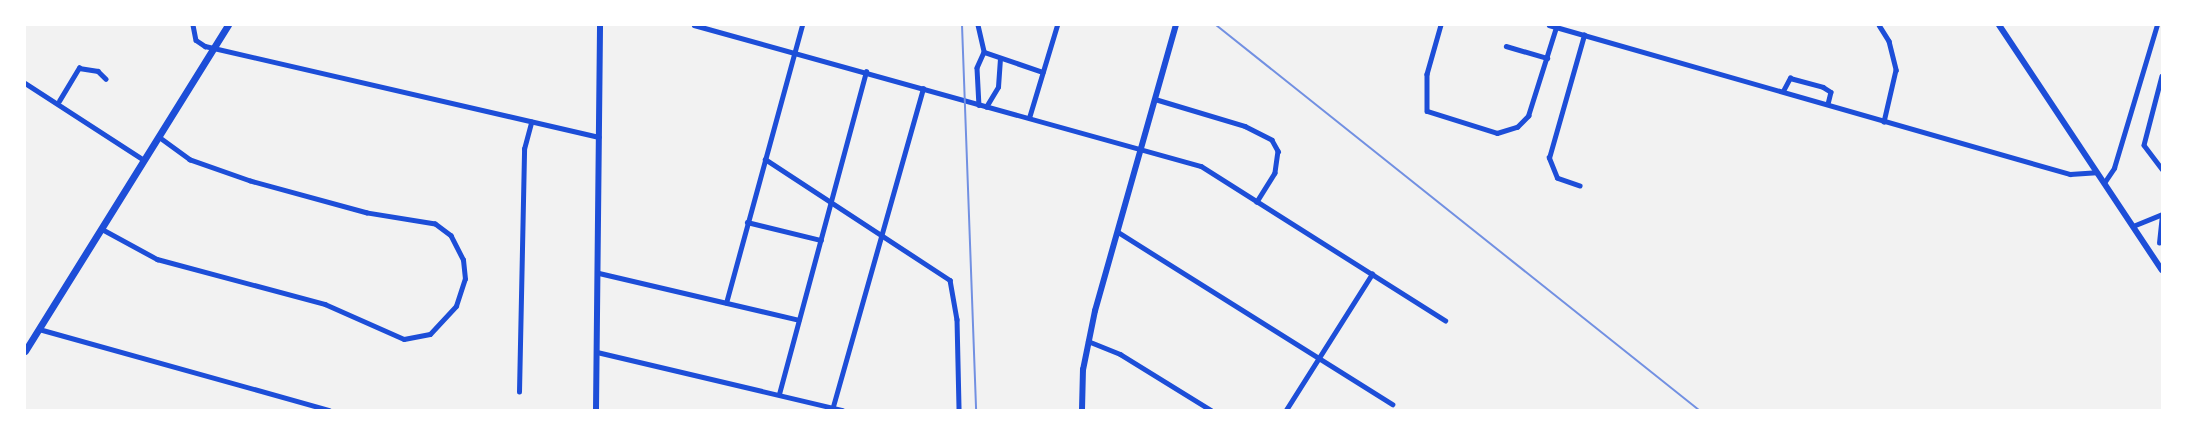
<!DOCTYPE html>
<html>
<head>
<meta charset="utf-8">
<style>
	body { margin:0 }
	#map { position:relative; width:2187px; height:435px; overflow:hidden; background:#f2f2f2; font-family:"DejaVu Sans",sans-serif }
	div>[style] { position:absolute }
	.minor>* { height:4.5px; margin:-2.25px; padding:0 2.25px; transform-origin:2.25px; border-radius:2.25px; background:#1d4ed8 }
	.tertiary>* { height:5.5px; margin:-2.75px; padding:0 2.75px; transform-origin:2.75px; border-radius:2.75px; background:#1d4ed8 }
	.secondary>* { height:6px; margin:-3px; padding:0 3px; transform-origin:3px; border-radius:3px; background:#1d4ed8 }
	.primary>* { height:7px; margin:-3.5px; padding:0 3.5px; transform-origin:3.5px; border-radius:3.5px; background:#1d4ed8 }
	.rail>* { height:2px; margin:-1px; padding:0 1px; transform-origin:1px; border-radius:1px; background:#7290e2 }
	span { translate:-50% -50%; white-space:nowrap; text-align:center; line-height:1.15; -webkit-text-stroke:4px #fff; paint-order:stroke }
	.frame { position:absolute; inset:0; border:26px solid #fff; pointer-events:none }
</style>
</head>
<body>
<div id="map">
	<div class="minor">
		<i style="left:193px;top:25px;width:15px;rotate:79deg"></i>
		<i style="left:196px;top:40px;width:11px;rotate:34deg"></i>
		<i style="left:205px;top:46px;width:404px;rotate:13deg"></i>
		<i style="left:694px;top:25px;width:526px;rotate:15.54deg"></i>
		<i style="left:1201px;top:166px;width:289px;rotate:32.3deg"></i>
		<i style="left:978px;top:25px;width:28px;rotate:77deg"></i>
		<i style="left:984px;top:52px;width:17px;rotate:114deg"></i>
		<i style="left:977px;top:68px;width:37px;rotate:87deg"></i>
		<i style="left:1441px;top:25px;width:51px;rotate:105.9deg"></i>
		<i style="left:1427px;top:74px;width:37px;rotate:90deg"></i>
		<i style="left:1427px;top:111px;width:73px;rotate:17.4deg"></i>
		<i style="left:1497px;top:133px;width:21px;rotate:-17deg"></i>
		<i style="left:1517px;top:127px;width:16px;rotate:-45deg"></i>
		<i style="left:1528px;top:116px;width:93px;rotate:-72.5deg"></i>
		<i style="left:1549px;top:25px;width:542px;rotate:15.96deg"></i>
		<i style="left:2070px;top:174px;width:26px;rotate:-4deg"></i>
		<i style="left:1879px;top:25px;width:19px;rotate:58deg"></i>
		<i style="left:1889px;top:41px;width:30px;rotate:76deg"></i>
		<i style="left:1896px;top:70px;width:53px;rotate:103deg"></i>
		<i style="left:1506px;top:46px;width:43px;rotate:16.3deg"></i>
		<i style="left:984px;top:52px;width:62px;rotate:18.7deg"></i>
		<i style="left:2162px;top:76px;width:71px;rotate:104.6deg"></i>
		<i style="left:2144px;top:145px;width:30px;rotate:53deg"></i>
		<i style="left:25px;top:83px;width:142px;rotate:32.9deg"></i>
		<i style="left:1783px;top:91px;width:15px;rotate:-62deg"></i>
		<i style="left:1790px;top:78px;width:34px;rotate:15deg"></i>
		<i style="left:1823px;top:87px;width:9px;rotate:32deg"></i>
		<i style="left:1831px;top:92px;width:12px;rotate:104deg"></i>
		<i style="left:1155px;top:99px;width:94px;rotate:16.7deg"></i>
		<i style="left:1245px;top:126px;width:30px;rotate:27deg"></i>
		<i style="left:1272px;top:140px;width:13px;rotate:61deg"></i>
		<i style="left:1278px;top:151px;width:22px;rotate:98deg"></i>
		<i style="left:1275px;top:173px;width:34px;rotate:122deg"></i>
		<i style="left:59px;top:101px;width:39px;rotate:-59deg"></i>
		<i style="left:79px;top:68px;width:19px;rotate:9deg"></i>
		<i style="left:98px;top:71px;width:11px;rotate:45deg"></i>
		<i style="left:986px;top:107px;width:23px;rotate:-59deg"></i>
		<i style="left:998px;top:87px;width:28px;rotate:-86deg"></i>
		<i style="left:1029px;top:118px;width:97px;rotate:-73.2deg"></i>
		<i style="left:765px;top:159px;width:221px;rotate:33.2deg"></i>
		<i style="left:950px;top:280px;width:40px;rotate:80deg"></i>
		<i style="left:957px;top:319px;width:91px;rotate:88.7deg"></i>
		<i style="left:2104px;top:183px;width:18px;rotate:-56deg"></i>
		<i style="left:2114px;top:168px;width:149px;rotate:-73.3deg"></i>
		<i style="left:1580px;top:186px;width:24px;rotate:-161deg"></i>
		<i style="left:1557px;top:178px;width:22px;rotate:-112deg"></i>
		<i style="left:1549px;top:158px;width:128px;rotate:-74.1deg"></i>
		<i style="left:747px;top:222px;width:76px;rotate:13.7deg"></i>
		<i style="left:2133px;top:226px;width:31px;rotate:-22deg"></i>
		<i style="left:102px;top:229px;width:63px;rotate:28.6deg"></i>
		<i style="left:157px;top:259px;width:174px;rotate:15deg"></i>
		<i style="left:325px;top:304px;width:86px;rotate:23.9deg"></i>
		<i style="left:404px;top:339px;width:26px;rotate:-11deg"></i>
		<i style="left:430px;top:334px;width:38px;rotate:-47deg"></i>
		<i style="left:456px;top:306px;width:28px;rotate:-72deg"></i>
		<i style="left:465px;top:279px;width:19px;rotate:-96deg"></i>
		<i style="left:463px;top:260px;width:27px;rotate:-117deg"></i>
		<i style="left:451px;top:236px;width:20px;rotate:-143deg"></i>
		<i style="left:435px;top:224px;width:69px;rotate:-170.8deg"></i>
		<i style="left:367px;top:213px;width:121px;rotate:-164.7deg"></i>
		<i style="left:250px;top:181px;width:64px;rotate:-160.7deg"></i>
		<i style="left:190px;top:160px;width:39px;rotate:-144deg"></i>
		<i style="left:1118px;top:232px;width:324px;rotate:32.1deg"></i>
		<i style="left:2159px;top:243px;width:27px;rotate:-84deg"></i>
		<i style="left:599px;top:273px;width:205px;rotate:13.2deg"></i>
		<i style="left:726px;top:303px;width:288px;rotate:-74.7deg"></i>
		<i style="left:39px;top:329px;width:301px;rotate:15.6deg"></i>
		<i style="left:1088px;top:341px;width:35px;rotate:22deg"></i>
		<i style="left:1120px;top:354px;width:107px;rotate:31.6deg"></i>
		<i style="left:597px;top:352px;width:252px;rotate:13.3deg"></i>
		<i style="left:519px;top:392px;width:243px;rotate:-88.8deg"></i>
		<i style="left:524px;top:149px;width:28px;rotate:-75deg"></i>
		<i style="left:779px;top:394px;width:334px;rotate:-74.9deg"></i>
		<i style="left:832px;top:410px;width:334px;rotate:-74.2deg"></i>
		<i style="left:1286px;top:410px;width:161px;rotate:-57.7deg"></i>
	</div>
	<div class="tertiary">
		<i style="left:1082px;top:410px;width:40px;rotate:-88.6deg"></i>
		<i style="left:1083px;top:370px;width:60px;rotate:-78.5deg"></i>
		<i style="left:1095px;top:311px;width:297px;rotate:-74.2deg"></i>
	</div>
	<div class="secondary">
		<i style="left:1999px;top:25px;width:294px;rotate:56.4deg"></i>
		<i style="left:596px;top:410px;width:385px;rotate:-89.4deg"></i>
	</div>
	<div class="primary">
		<i style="left:25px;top:351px;width:384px;rotate:-58.1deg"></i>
	</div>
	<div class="rail">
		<i style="left:962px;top:25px;width:385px;rotate:87.9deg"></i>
		<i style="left:1216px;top:25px;width:618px;rotate:38.56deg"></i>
	</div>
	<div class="frame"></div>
</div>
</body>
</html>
